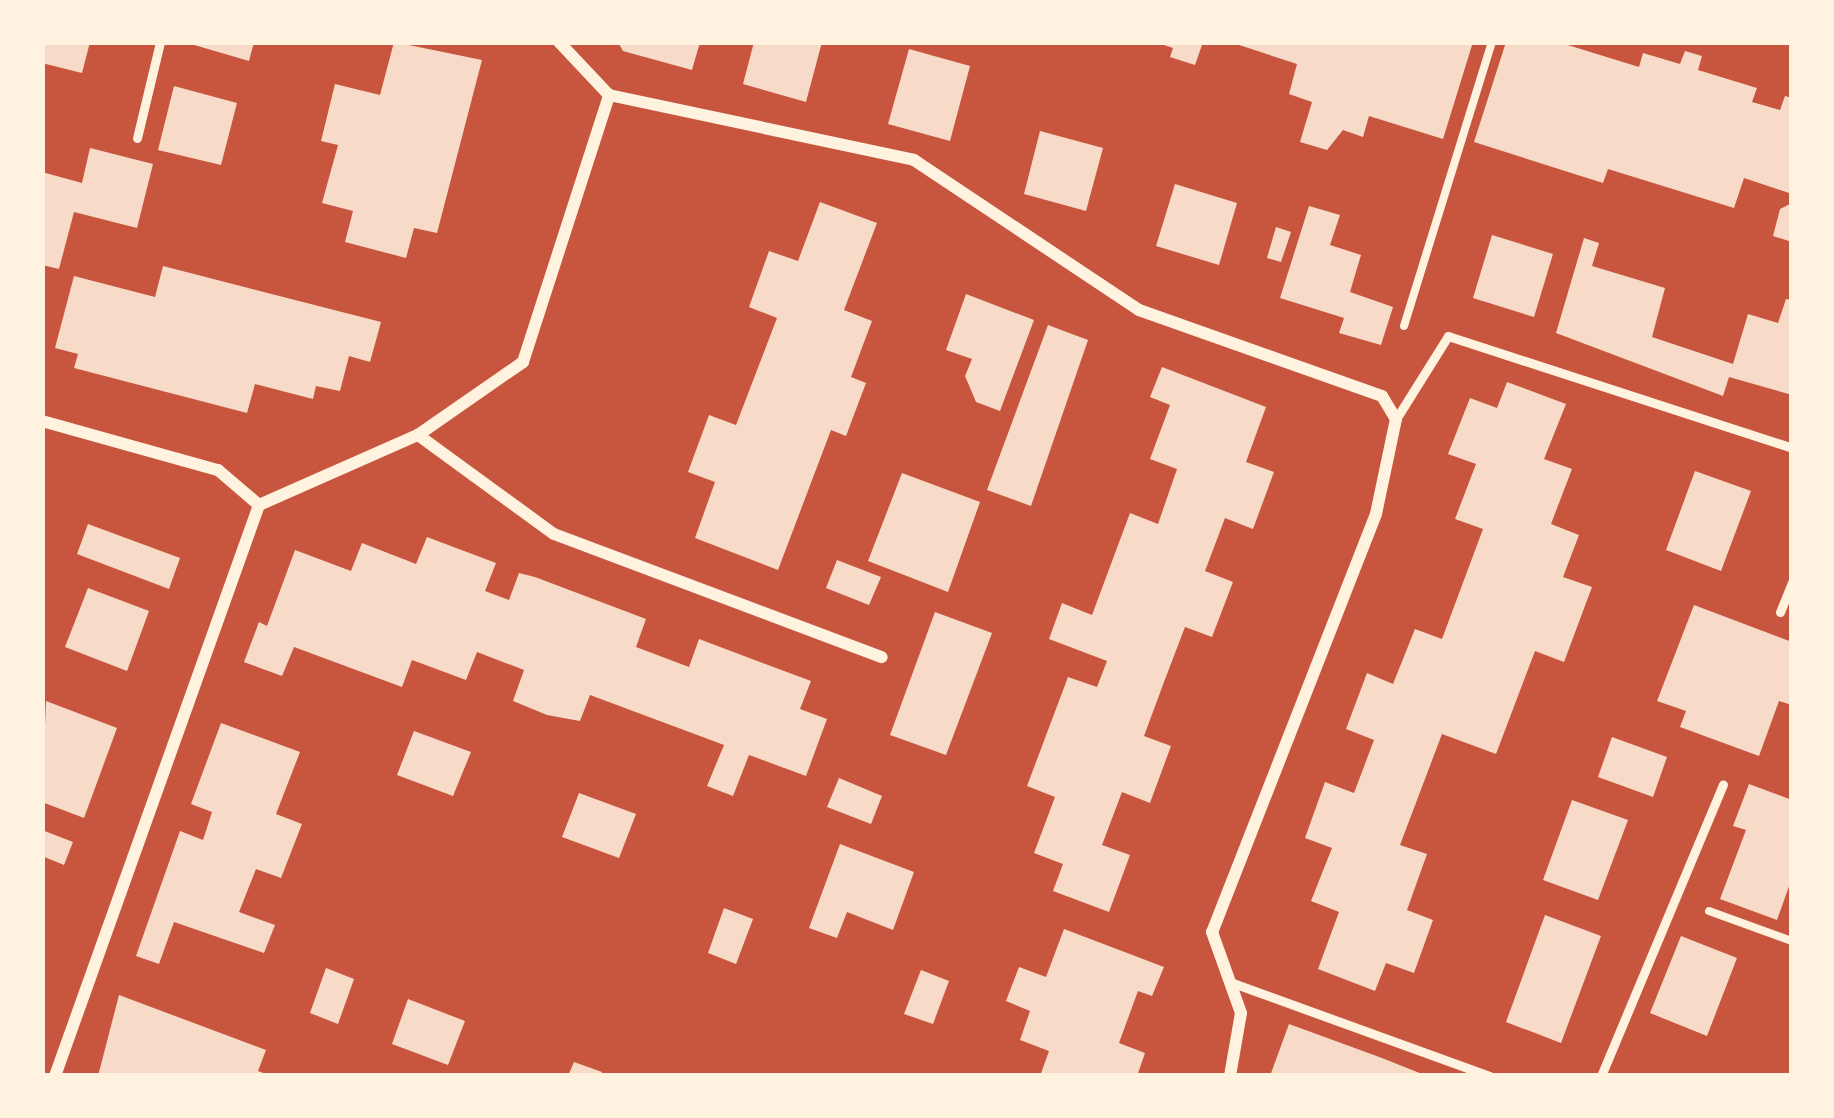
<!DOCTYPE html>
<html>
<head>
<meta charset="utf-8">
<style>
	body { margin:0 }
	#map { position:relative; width:1834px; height:1118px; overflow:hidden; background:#c8553d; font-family:Ubuntu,sans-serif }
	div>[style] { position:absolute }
	.building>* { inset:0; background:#f7dbc8 }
	.path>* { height:8px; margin:-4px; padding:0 4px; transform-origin:4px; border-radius:4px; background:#fff3e0 }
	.service>* { height:9px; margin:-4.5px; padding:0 4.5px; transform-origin:4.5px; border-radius:4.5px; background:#fff3e0 }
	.minor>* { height:12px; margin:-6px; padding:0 6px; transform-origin:6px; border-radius:6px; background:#fff3e0 }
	span { translate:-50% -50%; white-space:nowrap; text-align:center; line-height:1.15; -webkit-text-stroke:10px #fff3e0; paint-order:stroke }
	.frame { position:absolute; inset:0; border:45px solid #fff3e0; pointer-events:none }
</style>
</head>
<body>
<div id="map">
	<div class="building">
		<i style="clip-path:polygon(42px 42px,90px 42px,82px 73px,42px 63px)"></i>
		<i style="clip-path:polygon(184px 42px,254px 42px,249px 61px)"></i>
		<i style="clip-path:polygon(394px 42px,482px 60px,437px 233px,414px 228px,406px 258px,345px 242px,353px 211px,322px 203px,338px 145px,321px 141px,335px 84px,380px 95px)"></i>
		<i style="clip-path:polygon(618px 42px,700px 42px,692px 70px,623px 51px)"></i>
		<i style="clip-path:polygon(754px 42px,822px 42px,806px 102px,743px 84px)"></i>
		<i style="clip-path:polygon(1203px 42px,1195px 65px,1170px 57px,1173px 48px,1158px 43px)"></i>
		<i style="clip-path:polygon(1230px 42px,1473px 42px,1443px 139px,1369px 116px,1363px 137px,1343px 130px,1327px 150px,1300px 142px,1312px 102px,1289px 94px,1297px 64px)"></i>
		<i style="clip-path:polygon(1506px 42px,1558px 42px,1639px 67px,1643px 53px,1680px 64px,1685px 51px,1702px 56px,1698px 70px,1757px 88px,1752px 102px,1780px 110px,1785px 96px,1792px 98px,1792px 194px,1744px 178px,1734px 208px,1608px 169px,1603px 183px,1474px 142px)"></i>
		<i style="clip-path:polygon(909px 49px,970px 66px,950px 141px,888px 124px)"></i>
		<i style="clip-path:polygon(174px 86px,237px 103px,221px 165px,158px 150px)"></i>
		<i style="clip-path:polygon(1040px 131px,1103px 148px,1086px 211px,1024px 194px)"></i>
		<i style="clip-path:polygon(90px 148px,153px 164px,137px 228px,74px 212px,59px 269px,42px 265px,42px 172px,82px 183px)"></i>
		<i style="clip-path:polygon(1175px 184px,1237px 203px,1219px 265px,1156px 246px)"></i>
		<i style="clip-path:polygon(820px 202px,877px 223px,844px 310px,872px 321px,851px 377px,866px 383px,846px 436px,831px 430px,778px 570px,695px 538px,715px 482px,688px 472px,709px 415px,736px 425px,777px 318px,749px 307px,769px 251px,798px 261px)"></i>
		<i style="clip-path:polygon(1792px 203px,1792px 242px,1773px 236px,1780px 209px)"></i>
		<i style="clip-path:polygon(1309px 206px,1340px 215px,1330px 245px,1361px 255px,1350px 292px,1393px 307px,1381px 345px,1339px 333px,1344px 318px,1280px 298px)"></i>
		<i style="clip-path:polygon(1276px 227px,1291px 232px,1281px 262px,1267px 258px)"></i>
		<i style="clip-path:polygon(1492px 235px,1553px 254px,1534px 317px,1473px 298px)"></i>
		<i style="clip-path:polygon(1584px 238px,1599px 243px,1592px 266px,1665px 288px,1652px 337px,1733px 364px,1748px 314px,1778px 323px,1786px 299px,1792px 300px,1792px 395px,1729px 377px,1723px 396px,1556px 333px)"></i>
		<i style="clip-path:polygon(163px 266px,381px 322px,370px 362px,349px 356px,340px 391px,316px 386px,313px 399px,255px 384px,247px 413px,74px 368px,78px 354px,55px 348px,74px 276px,155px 297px)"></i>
		<i style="clip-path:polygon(966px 294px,1034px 320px,1000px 411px,976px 402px,965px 376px,972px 359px,946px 350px)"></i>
		<i style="clip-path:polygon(1048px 325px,1088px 340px,1031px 506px,987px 490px)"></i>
		<i style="clip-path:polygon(1162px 367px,1266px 407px,1246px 462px,1274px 472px,1253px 529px,1225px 518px,1205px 571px,1233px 582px,1212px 637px,1185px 627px,1164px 682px,1144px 736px,1171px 746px,1150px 803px,1122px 792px,1102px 845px,1130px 855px,1109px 912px,1053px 891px,1063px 864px,1034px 853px,1055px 797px,1027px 786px,1068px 677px,1097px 687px,1107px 661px,1049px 639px,1062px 603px,1092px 615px,1130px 513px,1158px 524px,1177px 469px,1150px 459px,1170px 405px,1150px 397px)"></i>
		<i style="clip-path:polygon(1507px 382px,1566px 404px,1544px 459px,1572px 469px,1551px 524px,1579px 535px,1563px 577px,1592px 587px,1564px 662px,1535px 651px,1496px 754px,1442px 734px,1400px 845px,1427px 854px,1407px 910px,1433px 920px,1414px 973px,1386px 963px,1375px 991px,1318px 969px,1339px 912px,1311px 901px,1332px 848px,1305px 838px,1325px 782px,1354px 793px,1374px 740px,1346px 729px,1367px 673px,1393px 684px,1415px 629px,1442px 639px,1483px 529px,1455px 519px,1476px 464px,1448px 454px,1470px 398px,1497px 408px)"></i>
		<i style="clip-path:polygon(1695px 471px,1751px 491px,1721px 571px,1666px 550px)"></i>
		<i style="clip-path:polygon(902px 473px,980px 502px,948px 592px,868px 561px)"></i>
		<i style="clip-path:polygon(88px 524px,180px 558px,169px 589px,77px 554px)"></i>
		<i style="clip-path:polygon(427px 537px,496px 563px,485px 591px,509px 600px,519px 573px,535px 577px,646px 619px,636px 647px,689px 667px,699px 639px,811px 681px,800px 709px,827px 719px,806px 776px,749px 755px,733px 796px,707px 786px,724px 745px,590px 695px,580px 721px,547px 715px,513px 701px,524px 670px,477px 652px,466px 680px,412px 660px,402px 687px,294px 647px,282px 676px,244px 662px,259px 622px,267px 626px,295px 550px,351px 571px,362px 543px,416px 564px)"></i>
		<i style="clip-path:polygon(837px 560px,881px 577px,869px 605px,826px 588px)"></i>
		<i style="clip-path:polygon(88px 588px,149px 611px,127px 671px,65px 647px)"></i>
		<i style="clip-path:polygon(1694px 605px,1792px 642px,1792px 705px,1779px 701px,1759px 756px,1680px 727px,1686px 711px,1657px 701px)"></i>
		<i style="clip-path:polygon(935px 612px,992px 633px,946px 755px,890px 735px)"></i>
		<i style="clip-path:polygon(46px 701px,117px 728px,84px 818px,42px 802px)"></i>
		<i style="clip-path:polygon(221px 723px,300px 752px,276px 814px,302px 824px,281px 878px,256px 869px,239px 912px,275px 925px,264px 953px,174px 922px,159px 964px,136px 956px,180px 831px,203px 840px,212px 812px,191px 804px)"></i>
		<i style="clip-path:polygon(414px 731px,471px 752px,453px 796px,397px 775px)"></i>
		<i style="clip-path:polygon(1612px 737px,1667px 757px,1653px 797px,1598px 777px)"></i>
		<i style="clip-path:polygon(839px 778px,882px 796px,871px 824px,827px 807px)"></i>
		<i style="clip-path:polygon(1749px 784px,1792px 800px,1792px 878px,1777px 920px,1720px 899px,1746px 830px,1733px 826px)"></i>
		<i style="clip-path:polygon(579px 793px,636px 814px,619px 858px,562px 837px)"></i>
		<i style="clip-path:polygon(1572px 800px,1628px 820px,1598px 900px,1543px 880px)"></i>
		<i style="clip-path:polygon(42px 830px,73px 842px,64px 865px,42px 856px)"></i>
		<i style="clip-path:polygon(840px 844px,914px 872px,893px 930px,847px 912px,837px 938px,809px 928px)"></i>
		<i style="clip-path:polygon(724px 908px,753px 919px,736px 964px,708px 953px)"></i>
		<i style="clip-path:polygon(1545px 915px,1601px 936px,1561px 1043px,1506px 1022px)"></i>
		<i style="clip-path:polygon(1064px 929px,1164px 967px,1152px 996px,1138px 991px,1119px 1043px,1145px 1053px,1137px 1076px,1040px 1076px,1049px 1051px,1020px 1040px,1030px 1011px,1006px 1001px,1019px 967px,1046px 977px)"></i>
		<i style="clip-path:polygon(1681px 936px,1737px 958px,1707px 1036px,1650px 1013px)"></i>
		<i style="clip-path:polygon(326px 968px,354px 979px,338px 1024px,310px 1013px)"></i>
		<i style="clip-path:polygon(921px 970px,949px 981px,933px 1024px,904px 1014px)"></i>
		<i style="clip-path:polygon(119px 995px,266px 1050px,258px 1071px,271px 1076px,98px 1076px)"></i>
		<i style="clip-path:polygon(408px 999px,465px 1021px,448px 1065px,392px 1044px)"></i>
		<i style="clip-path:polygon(1289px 1024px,1382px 1058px,1427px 1076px,1270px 1076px)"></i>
		<i style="clip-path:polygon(574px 1062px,602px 1072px,600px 1076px,568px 1076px)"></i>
	</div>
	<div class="path">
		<i style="left:1404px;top:326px;width:297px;rotate:-72.8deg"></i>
		<i style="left:1709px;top:911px;width:88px;rotate:19.9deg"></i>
	</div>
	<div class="service">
		<i style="left:137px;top:138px;width:99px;rotate:-76.5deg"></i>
		<i style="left:1396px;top:419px;width:98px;rotate:-57.9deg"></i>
		<i style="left:1448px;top:336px;width:362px;rotate:18deg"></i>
		<i style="left:1780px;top:612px;width:32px;rotate:-68deg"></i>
		<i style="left:1230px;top:982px;width:276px;rotate:19.9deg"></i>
		<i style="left:1601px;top:1076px;width:316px;rotate:-67.3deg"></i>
	</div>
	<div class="minor">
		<i style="left:559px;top:42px;width:73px;rotate:46.7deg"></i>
		<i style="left:609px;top:95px;width:312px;rotate:12deg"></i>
		<i style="left:914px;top:160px;width:270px;rotate:33.7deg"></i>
		<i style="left:1139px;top:310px;width:258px;rotate:19.5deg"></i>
		<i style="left:1382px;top:396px;width:27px;rotate:59deg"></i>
		<i style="left:1396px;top:419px;width:97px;rotate:101.9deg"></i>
		<i style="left:1376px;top:514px;width:449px;rotate:111.4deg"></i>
		<i style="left:1212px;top:932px;width:86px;rotate:70.3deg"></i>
		<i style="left:1241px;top:1013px;width:64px;rotate:99.9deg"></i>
		<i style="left:42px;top:421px;width:183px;rotate:15.6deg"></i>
		<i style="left:218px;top:470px;width:54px;rotate:40.5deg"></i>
		<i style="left:418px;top:435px;width:168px;rotate:36.1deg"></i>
		<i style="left:554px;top:534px;width:350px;rotate:20.6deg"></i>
		<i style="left:55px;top:1076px;width:606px;rotate:-70.34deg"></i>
		<i style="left:259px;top:505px;width:174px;rotate:-23.8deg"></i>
		<i style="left:418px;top:435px;width:128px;rotate:-34.8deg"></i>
		<i style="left:523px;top:362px;width:281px;rotate:-72.1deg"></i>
	</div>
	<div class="frame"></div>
</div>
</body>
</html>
